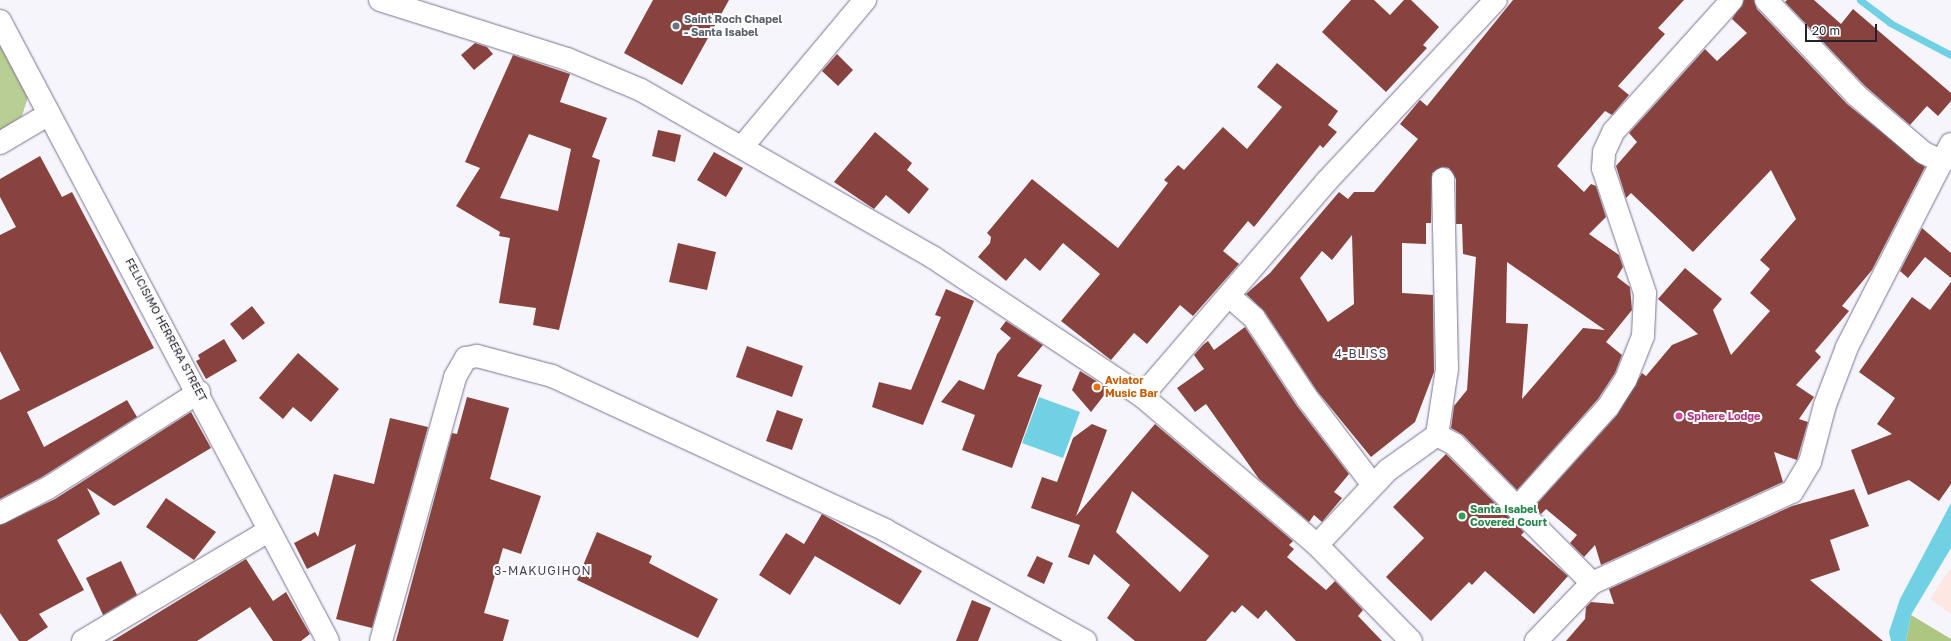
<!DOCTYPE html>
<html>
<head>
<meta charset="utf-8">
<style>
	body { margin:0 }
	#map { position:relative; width:1951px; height:641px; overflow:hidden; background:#f7f5fc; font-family:"Golos Text",sans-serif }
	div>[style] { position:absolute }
	.commercial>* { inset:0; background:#fce7e3 }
	.green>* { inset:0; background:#b8ce94 }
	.forest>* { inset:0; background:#adc782 }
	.water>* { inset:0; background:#70d1e5 }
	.stream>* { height:7px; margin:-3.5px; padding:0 3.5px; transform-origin:3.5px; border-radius:3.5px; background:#70d1e5 }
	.building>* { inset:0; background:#88433e }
	.roads { filter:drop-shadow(0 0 1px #797391) drop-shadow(0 0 1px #797391) }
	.minor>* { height:22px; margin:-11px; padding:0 11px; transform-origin:11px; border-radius:11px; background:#fff }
	.dots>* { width:11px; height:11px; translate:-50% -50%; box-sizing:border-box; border:2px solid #fff; border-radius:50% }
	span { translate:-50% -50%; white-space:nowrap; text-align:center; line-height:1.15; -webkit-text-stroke:4px #fff; paint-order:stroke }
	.worship-label { font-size:11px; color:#5b616d; font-weight:700 }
	.left { translate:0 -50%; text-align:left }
	.street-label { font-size:11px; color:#24212d }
	.food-label { font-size:11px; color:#c56008; font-weight:700 }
	.hotel-label { font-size:11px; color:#b23c85; font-weight:700 }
	.leisure-label { font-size:11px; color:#27864d; font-weight:700 }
	.neighbourhood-label { font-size:12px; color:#47415c; letter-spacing:1px }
	.scale { position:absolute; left:1805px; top:24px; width:72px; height:18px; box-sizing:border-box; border:2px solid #24212d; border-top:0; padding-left:5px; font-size:12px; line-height:14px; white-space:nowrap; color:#24212d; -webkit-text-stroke:3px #fff; paint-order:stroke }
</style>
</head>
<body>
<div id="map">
	<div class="commercial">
		<i style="clip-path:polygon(1951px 567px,1951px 614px,1930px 599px)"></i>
	</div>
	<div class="green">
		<i style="clip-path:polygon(0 37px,28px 97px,22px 116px,0 131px)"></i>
	</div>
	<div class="forest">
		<i style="clip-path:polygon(1911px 615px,1951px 639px,1951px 641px,1906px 641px)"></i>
	</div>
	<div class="water">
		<i style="clip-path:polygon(1039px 397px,1080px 412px,1063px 458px,1022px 443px)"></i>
		<i style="clip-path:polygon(1951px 503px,1951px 548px,1911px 615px,1906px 641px,1891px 641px,1889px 632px,1900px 599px)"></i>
	</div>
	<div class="stream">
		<i style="left:1860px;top:0;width:38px;rotate:37deg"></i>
		<i style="left:1890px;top:23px;width:69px;rotate:27.7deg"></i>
	</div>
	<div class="building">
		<i style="clip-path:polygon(653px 0,729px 0,682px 85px,624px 53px)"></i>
		<i style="clip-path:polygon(1351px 0,1374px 0,1390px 15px,1404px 0,1411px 0,1439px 27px,1423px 45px,1427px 48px,1386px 92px,1322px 32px)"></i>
		<i style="clip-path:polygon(evenodd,1513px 0,1684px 0,1658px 28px,1665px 34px,1618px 86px,1629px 95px,1612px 115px,1605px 111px,1557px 166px,1584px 192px,1591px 184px,1596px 186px,1606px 217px,1589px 234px,1619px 255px,1623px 267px,1617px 277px,1630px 287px,1632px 310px,1606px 342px,1622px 355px,1615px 373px,1598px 399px,1517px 490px,1463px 435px,1451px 428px,1454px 406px,1467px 390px,1476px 257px,1463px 254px,1462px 224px,1456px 224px,1456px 179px,1449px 168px,1442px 167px,1432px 173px,1431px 223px,1426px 223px,1426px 244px,1402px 243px,1402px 293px,1433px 295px,1434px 372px,1415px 422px,1371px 457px,1317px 391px,1264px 311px,1246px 294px,1270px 273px,1339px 192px,1348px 199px,1354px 192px,1374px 192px,1418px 139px,1400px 124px,1420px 100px,1427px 106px,1513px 0,1352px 235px,1354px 304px,1328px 322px,1300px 278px,1322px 251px,1332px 260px,1352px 235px,1513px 0,1507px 262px,1605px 330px,1583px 328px,1522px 399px,1528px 324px,1506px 323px,1507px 262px)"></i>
		<i style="clip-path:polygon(1744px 0,1754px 0,1757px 9px,1847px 104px,1925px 167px,1872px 270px,1842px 306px,1849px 311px,1815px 351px,1821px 357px,1796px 385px,1814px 397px,1799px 419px,1808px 422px,1797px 460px,1774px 452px,1783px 482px,1601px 565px,1595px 545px,1584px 557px,1570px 543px,1577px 535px,1546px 509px,1541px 514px,1534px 507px,1617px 415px,1642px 373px,1646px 376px,1672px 345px,1698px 334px,1658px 299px,1685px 268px,1722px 299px,1713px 310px,1731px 355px,1770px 311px,1750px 293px,1770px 269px,1760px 260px,1796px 219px,1771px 170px,1693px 252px,1631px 193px,1626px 198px,1616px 166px,1637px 142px,1629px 133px,1705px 49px,1717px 61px,1747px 33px,1732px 19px)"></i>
		<i style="clip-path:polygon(1787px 0,1814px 0,1841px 24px,1853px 9px,1951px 93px,1951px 101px,1938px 116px,1927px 106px,1910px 125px,1865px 86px,1785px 2px)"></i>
		<i style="clip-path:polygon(475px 43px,487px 47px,493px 54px,474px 70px,461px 55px)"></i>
		<i style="clip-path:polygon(837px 54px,853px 70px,838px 86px,822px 71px)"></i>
		<i style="clip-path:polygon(evenodd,513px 55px,570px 74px,560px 102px,607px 118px,592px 157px,600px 160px,559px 330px,533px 325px,536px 308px,499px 303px,510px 238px,499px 236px,500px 232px,456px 206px,480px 168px,465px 162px,513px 55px,529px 134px,571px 149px,558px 211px,500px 198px,529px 134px)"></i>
		<i style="clip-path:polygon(1277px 63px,1338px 111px,1328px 125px,1337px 132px,1323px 148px,1320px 145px,1254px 227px,1248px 221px,1223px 251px,1239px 264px,1193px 316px,1180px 305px,1147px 344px,1134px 333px,1111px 360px,1061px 321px,1100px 274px,1063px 243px,1040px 271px,1025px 258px,1006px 281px,978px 257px,990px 243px,991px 237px,987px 233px,1032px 179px,1118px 248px,1168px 183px,1164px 180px,1178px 165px,1184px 170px,1223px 127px,1247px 149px,1282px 107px,1257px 87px)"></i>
		<i style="clip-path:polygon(658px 130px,681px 135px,675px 162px,652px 156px)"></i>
		<i style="clip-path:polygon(875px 132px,912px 163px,907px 170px,929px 189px,909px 214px,886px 195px,874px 209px,834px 182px)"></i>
		<i style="clip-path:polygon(714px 152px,743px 168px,726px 197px,697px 180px)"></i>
		<i style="clip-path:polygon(40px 156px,62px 197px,72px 192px,154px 348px,27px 412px,44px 447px,127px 400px,137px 417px,42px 477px,0 499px,0 400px,20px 390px,0 351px,0 235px,16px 227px,0 197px,0 179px)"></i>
		<i style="clip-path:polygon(1922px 228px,1951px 253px,1951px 278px,1925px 257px,1908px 278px,1900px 271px)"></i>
		<i style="clip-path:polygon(678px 243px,716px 252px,707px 290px,669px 282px)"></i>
		<i style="clip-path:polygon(1951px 282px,1951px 484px,1939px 501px,1909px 480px,1868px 495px,1851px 450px,1892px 434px,1877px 424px,1895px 398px,1859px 372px,1912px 297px,1930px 310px)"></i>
		<i style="clip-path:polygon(946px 289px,974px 301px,923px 425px,872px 407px,879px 382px,911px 390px,941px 317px,935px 315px)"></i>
		<i style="clip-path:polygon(252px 306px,265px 323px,243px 340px,230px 324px)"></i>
		<i style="clip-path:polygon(1006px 321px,1043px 345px,1017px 376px,1042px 385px,1012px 468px,962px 450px,975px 415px,941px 402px,959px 380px,984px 390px,997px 354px,1011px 338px,1000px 329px)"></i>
		<i style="clip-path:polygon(1245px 327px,1297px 406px,1349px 474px,1334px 492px,1342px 498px,1322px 522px,1314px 515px,1309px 522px,1259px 479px,1206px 404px,1195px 412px,1177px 388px,1204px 369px,1194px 355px,1203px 345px,1208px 341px,1214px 350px)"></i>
		<i style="clip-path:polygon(224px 339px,237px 361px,206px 379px,196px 361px,200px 359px,198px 355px)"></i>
		<i style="clip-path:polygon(747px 346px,803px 366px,792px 397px,736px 377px)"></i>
		<i style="clip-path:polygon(298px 353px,339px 389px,311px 422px,293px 407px,283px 419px,259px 398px)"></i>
		<i style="clip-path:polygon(1080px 371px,1109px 389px,1091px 412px,1072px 390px)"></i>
		<i style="clip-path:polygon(467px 397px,509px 408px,490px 479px,541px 496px,521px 554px,503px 548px,484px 613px,509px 620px,503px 641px,396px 641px,452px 433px,457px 434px)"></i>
		<i style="clip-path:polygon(777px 410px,803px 419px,792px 450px,766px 441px)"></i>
		<i style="clip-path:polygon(191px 412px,211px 448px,114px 506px,87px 488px,100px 514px,57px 540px,84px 590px,39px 614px,48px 627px,27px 641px,19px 641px,0 613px,0 525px,55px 499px)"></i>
		<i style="clip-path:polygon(390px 418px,428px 427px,372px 628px,336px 619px,356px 544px,307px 569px,294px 543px,315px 532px,318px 537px,334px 474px,374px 484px)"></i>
		<i style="clip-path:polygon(evenodd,1092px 424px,1107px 430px,1076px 516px,1155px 424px,1293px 541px,1289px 545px,1294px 549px,1287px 557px,1326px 590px,1335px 581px,1363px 610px,1358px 616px,1382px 641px,1296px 641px,1266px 610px,1258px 619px,1242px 605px,1235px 613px,1232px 611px,1206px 641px,1135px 641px,1107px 618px,1130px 585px,1094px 554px,1089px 565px,1068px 557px,1080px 525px,1031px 508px,1042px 477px,1057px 482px,1073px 438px,1092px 424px,1132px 491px,1209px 556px,1180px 592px,1116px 532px,1132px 491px)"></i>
		<i style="clip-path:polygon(1446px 454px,1524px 532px,1521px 535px,1568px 576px,1534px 614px,1485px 571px,1472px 585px,1469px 582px,1431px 621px,1386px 577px,1424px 538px,1393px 507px)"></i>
		<i style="clip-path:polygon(1854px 489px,1869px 526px,1830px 540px,1840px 570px,1810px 580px,1883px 641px,1566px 641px,1585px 619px,1586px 607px,1591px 602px,1614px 604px,1609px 589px,1792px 506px)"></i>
		<i style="clip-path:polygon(166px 498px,216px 532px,194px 560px,146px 527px)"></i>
		<i style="clip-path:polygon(822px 514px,922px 571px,900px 605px,815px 556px,790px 595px,759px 575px,786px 533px,804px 544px)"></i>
		<i style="clip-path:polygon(597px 532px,652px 556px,649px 563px,718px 599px,698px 638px,577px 580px)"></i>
		<i style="clip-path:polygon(1037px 556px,1053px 563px,1044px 584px,1027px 576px)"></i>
		<i style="clip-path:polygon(246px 559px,273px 601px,286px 592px,310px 634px,301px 641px,273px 641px,250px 607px,197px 641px,112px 641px)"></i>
		<i style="clip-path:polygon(121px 561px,137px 595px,103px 615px,86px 578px)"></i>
		<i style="clip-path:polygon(972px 600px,991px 608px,978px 641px,956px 641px)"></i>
	</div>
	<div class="roads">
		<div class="minor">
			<i style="left:380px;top:0;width:196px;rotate:17.5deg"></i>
			<i style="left:567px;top:59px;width:80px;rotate:22.7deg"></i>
			<i style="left:641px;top:90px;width:338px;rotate:29.8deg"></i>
			<i style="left:934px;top:258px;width:250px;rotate:33.6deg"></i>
			<i style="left:1142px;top:396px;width:230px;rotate:40.4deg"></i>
			<i style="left:1317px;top:545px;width:134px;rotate:45.6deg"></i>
			<i style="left:1766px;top:0;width:131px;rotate:46.5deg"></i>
			<i style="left:1856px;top:95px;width:89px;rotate:40.5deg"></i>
			<i style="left:1924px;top:153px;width:21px;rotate:25deg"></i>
			<i style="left:0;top:21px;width:701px;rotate:62.12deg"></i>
			<i style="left:0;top:143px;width:57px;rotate:-30.6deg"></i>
			<i style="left:742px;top:147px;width:192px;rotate:-50.1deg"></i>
			<i style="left:1229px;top:296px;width:33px;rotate:41deg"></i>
			<i style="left:1254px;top:318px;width:96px;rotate:56.5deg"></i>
			<i style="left:1307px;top:398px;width:109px;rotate:52.8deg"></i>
			<i style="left:1142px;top:396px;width:282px;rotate:-49.3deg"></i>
			<i style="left:1326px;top:182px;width:249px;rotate:-47deg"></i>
			<i style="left:1437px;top:435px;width:67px;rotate:-81.4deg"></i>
			<i style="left:1447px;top:369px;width:190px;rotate:-91.2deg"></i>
			<i style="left:1517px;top:508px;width:136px;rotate:-48deg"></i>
			<i style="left:1608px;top:407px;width:33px;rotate:-57deg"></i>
			<i style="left:1626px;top:379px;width:46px;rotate:-68.4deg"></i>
			<i style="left:1643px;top:336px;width:43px;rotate:-87.3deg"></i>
			<i style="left:1645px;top:293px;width:132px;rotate:-108.6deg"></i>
			<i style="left:1603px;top:168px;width:16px;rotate:-86deg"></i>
			<i style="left:1604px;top:152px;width:23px;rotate:-65deg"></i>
			<i style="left:1614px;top:131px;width:176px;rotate:-48deg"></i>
			<i style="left:0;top:513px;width:54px;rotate:-27.5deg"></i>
			<i style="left:48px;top:488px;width:179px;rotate:-32.4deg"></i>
			<i style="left:1317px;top:545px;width:103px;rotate:-46.6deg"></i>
			<i style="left:1388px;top:470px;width:60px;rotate:-35.5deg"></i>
			<i style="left:1437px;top:435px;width:19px;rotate:28deg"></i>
			<i style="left:1454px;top:444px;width:196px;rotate:45.2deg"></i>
			<i style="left:83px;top:641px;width:215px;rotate:-30.7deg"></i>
			<i style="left:381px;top:641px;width:274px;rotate:-74.3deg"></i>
			<i style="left:455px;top:377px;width:22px;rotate:-60deg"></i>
			<i style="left:466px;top:358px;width:11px;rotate:-10deg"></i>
			<i style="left:477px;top:356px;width:78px;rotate:14.9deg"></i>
			<i style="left:552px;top:376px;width:367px;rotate:24.8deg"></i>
			<i style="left:885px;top:530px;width:229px;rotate:29deg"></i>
			<i style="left:1536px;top:641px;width:81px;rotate:-46deg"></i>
			<i style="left:1592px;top:583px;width:220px;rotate:-24.5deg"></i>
			<i style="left:1792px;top:492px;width:35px;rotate:-59deg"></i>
			<i style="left:1810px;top:462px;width:59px;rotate:-75.3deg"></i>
			<i style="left:1825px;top:405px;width:62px;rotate:-69.2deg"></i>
			<i style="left:1847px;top:347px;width:228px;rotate:-62.9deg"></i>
		</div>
	</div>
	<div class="dots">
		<i style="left:676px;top:26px;background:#6b7280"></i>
		<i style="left:1097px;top:387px;background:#e8710a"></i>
		<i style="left:1679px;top:416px;background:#d1479c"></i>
		<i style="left:1462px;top:516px;background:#2e9e5b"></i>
	</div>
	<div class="worship-label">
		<span class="left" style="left:684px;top:26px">Saint Roch Chapel<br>- Santa Isabel</span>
	</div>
	<div class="street-label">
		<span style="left:166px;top:330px;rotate:62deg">FELICISIMO HERRERA STREET</span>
	</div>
	<div class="food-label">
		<span class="left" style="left:1105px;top:387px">Aviator<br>Music Bar</span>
	</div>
	<div class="hotel-label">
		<span class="left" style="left:1687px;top:416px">Sphere Lodge</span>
	</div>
	<div class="leisure-label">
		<span class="left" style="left:1470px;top:516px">Santa Isabel<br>Covered Court</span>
	</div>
	<div class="neighbourhood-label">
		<span style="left:1361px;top:354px">4-BLISS</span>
		<span style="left:543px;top:571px">3-MAKUGIHON</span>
	</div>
	<div class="scale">20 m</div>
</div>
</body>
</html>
